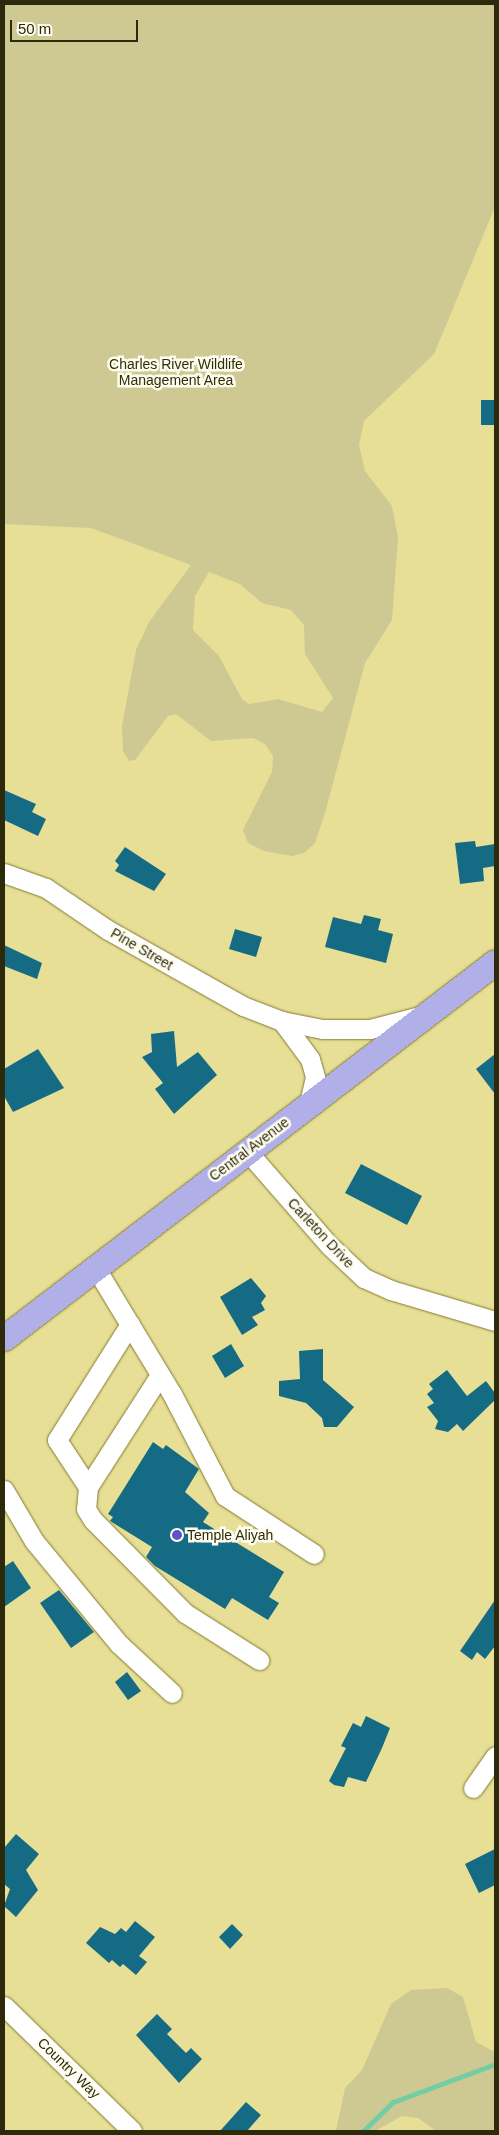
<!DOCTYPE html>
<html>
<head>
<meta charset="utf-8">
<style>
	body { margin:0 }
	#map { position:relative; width:499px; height:2135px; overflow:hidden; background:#e6df95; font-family:Arial,sans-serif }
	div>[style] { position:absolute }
	.green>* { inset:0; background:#cec992 }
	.stream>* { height:5px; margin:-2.5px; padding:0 2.5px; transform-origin:2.5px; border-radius:2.5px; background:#73cda4 }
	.building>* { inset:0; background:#166b84 }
	.roads { filter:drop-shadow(0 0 1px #837b33) drop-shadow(0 0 1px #837b33) }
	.minor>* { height:19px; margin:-9.5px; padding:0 9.5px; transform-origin:9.5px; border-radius:9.5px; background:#fff }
	.major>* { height:25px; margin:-12.5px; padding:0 12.5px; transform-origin:12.5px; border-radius:12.5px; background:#b1afe8 }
	.dots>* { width:14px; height:14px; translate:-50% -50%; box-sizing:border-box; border:2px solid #fefdef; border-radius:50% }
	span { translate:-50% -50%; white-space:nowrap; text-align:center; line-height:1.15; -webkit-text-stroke:5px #fefdef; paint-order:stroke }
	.park-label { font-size:14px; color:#312d08 }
	.street-label { font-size:14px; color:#2d2a0b }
	.poi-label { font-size:14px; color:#2d2a0b }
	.left { translate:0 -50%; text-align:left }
	.frame { position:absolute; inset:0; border:5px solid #2d2a0b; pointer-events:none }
	.scale { position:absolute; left:10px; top:20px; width:128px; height:22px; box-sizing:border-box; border:2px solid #2d2a0b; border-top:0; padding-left:6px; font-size:15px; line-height:18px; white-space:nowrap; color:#2d2a0b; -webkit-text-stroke:4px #fefdef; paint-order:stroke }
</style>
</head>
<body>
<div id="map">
	<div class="green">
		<i style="clip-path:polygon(evenodd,4px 4px,495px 4px,495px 207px,434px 354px,364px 421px,359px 445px,365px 471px,392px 506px,398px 537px,392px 620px,365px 663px,325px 813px,315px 843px,304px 853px,292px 856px,264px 851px,248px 843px,243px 830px,272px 772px,273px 756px,265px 744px,253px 738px,211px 741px,176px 714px,168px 716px,135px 760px,129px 761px,123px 751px,122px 726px,136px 650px,149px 622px,191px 565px,91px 528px,4px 524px,4px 4px,209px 572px,240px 584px,262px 603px,291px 610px,304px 625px,305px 654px,333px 698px,322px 712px,278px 699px,249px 704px,242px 699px,219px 656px,193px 630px,195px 596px,209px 572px)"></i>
		<i style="clip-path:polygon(447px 1988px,463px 1997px,476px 2042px,495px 2052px,495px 2131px,436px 2131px,418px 2118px,402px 2116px,375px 2131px,336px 2131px,345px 2088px,362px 2070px,391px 2004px,411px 1990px)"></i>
	</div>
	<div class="stream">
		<i style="left:363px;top:2131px;width:42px;rotate:-44deg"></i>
		<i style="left:393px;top:2102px;width:109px;rotate:-20.4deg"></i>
	</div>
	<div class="building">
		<i style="clip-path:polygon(481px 400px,495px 400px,495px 425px,481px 425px)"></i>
		<i style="clip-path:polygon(4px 790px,36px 804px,32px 812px,46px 819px,38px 836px,4px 820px)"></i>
		<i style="clip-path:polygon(475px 841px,476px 847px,495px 844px,495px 866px,483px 868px,484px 881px,460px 884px,455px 843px)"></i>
		<i style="clip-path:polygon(125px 847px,166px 874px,154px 891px,115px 871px,119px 865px,115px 861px)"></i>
		<i style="clip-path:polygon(364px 915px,381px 919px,378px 930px,393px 934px,386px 963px,325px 947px,333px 917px,361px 924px)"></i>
		<i style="clip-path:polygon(235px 929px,262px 937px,256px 957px,229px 949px)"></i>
		<i style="clip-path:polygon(4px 945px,42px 963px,37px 979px,4px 966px)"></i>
		<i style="clip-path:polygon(174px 1031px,177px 1067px,198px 1052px,217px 1075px,174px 1114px,155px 1089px,163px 1083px,142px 1057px,152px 1052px,151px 1034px)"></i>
		<i style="clip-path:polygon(38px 1049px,64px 1088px,13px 1112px,4px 1096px,4px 1069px)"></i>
		<i style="clip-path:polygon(495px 1054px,495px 1094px,476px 1069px)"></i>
		<i style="clip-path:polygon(361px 1164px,422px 1196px,407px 1225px,345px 1193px)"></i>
		<i style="clip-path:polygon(251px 1278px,266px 1296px,261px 1303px,265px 1310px,252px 1317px,258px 1325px,242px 1335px,220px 1297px)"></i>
		<i style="clip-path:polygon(231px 1344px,244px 1366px,225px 1378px,212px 1356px)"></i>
		<i style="clip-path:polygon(323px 1349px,323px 1380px,354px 1407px,337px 1427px,324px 1427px,322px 1418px,306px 1403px,279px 1396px,279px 1381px,300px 1379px,299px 1351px)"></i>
		<i style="clip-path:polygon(447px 1370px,467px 1396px,486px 1381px,495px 1393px,495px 1400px,463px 1431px,457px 1424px,448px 1432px,435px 1429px,438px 1421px,427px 1407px,434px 1403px,427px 1394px,433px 1389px,429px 1384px)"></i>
		<i style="clip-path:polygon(153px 1442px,163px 1449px,166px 1445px,199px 1469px,185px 1492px,209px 1513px,203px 1522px,284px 1572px,269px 1597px,279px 1603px,268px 1620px,232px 1598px,225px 1609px,155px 1566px,146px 1557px,152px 1547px,110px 1521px,113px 1517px,108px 1514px)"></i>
		<i style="clip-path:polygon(13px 1561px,31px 1588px,4px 1607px,4px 1567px)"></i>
		<i style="clip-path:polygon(59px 1590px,94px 1632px,71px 1648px,40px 1603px)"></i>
		<i style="clip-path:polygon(495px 1600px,495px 1646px,485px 1659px,477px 1652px,472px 1660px,460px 1651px)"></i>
		<i style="clip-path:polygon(127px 1672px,141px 1691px,128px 1700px,115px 1682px)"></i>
		<i style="clip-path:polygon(366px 1716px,390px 1728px,382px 1748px,366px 1782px,348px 1777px,344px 1787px,334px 1785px,329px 1781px,346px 1748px,341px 1746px,353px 1723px,361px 1727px)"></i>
		<i style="clip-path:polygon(16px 1834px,39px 1854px,26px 1870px,38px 1890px,16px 1917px,4px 1906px,10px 1889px,4px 1884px,4px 1848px)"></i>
		<i style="clip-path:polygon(495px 1849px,495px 1885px,479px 1893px,465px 1864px)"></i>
		<i style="clip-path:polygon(135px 1921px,155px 1937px,139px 1956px,147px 1962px,136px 1975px,123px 1964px,120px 1967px,112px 1960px,109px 1963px,86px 1943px,100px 1927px,115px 1934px,121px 1928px,126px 1932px)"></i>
		<i style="clip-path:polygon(232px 1924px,243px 1935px,230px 1949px,219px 1937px)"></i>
		<i style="clip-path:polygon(157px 2014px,172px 2029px,167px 2034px,186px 2053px,191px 2048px,202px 2059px,179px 2083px,136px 2035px)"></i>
		<i style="clip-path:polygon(246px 2102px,261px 2115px,247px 2131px,220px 2131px)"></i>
	</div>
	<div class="roads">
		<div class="minor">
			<i style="left:4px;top:873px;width:45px;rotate:19.7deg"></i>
			<i style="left:46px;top:888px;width:75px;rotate:34.1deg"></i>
			<i style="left:108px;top:930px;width:155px;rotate:29.4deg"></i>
			<i style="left:243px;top:1006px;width:42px;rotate:21deg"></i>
			<i style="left:282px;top:1021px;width:41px;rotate:11.3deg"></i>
			<i style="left:322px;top:1029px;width:48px"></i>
			<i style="left:370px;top:1029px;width:52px;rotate:-14.6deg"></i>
			<i style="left:282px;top:1021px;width:47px;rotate:53.6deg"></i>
			<i style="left:310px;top:1059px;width:19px;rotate:74deg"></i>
			<i style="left:315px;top:1077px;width:28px;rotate:103deg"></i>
			<i style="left:247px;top:1151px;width:126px;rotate:48.9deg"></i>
			<i style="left:330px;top:1246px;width:47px;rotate:43.3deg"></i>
			<i style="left:364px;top:1278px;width:30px;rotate:24deg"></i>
			<i style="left:391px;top:1290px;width:109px;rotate:16.6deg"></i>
			<i style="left:95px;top:1267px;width:149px;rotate:58.8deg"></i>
			<i style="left:172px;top:1394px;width:115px;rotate:62.5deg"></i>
			<i style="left:225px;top:1496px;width:106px;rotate:33.1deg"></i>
			<i style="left:130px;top:1324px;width:137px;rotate:122.2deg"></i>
			<i style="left:57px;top:1440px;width:56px;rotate:56.6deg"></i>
			<i style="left:88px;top:1487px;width:133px;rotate:-57.3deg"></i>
			<i style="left:88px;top:1487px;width:22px;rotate:95deg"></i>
			<i style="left:86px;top:1509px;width:13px;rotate:58deg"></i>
			<i style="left:93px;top:1520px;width:131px;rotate:45.3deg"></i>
			<i style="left:185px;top:1613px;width:88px;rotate:32.4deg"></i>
			<i style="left:4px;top:1490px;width:59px;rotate:59.5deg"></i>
			<i style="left:34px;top:1541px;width:134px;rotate:50.5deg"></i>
			<i style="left:119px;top:1644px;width:72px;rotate:42.8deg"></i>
			<i style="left:473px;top:1788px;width:39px;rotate:-55deg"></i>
			<i style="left:4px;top:2006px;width:179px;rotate:44.3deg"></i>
		</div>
		<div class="major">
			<i style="left:4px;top:1338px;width:618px;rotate:-37.44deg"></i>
		</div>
	</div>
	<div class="dots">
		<i style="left:177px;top:1535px;background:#5f53cb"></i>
	</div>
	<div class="park-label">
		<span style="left:176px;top:372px">Charles River Wildlife<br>Management Area</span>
	</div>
	<div class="street-label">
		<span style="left:142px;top:949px;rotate:30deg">Pine Street</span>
		<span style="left:249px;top:1149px;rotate:-37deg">Central Avenue</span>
		<span style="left:321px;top:1233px;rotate:47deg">Carleton Drive</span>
		<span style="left:69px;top:2068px;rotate:44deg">Country Way</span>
	</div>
	<div class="poi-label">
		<span class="left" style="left:187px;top:1535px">Temple Aliyah</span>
	</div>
	<div class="frame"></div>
	<div class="scale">50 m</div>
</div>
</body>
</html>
